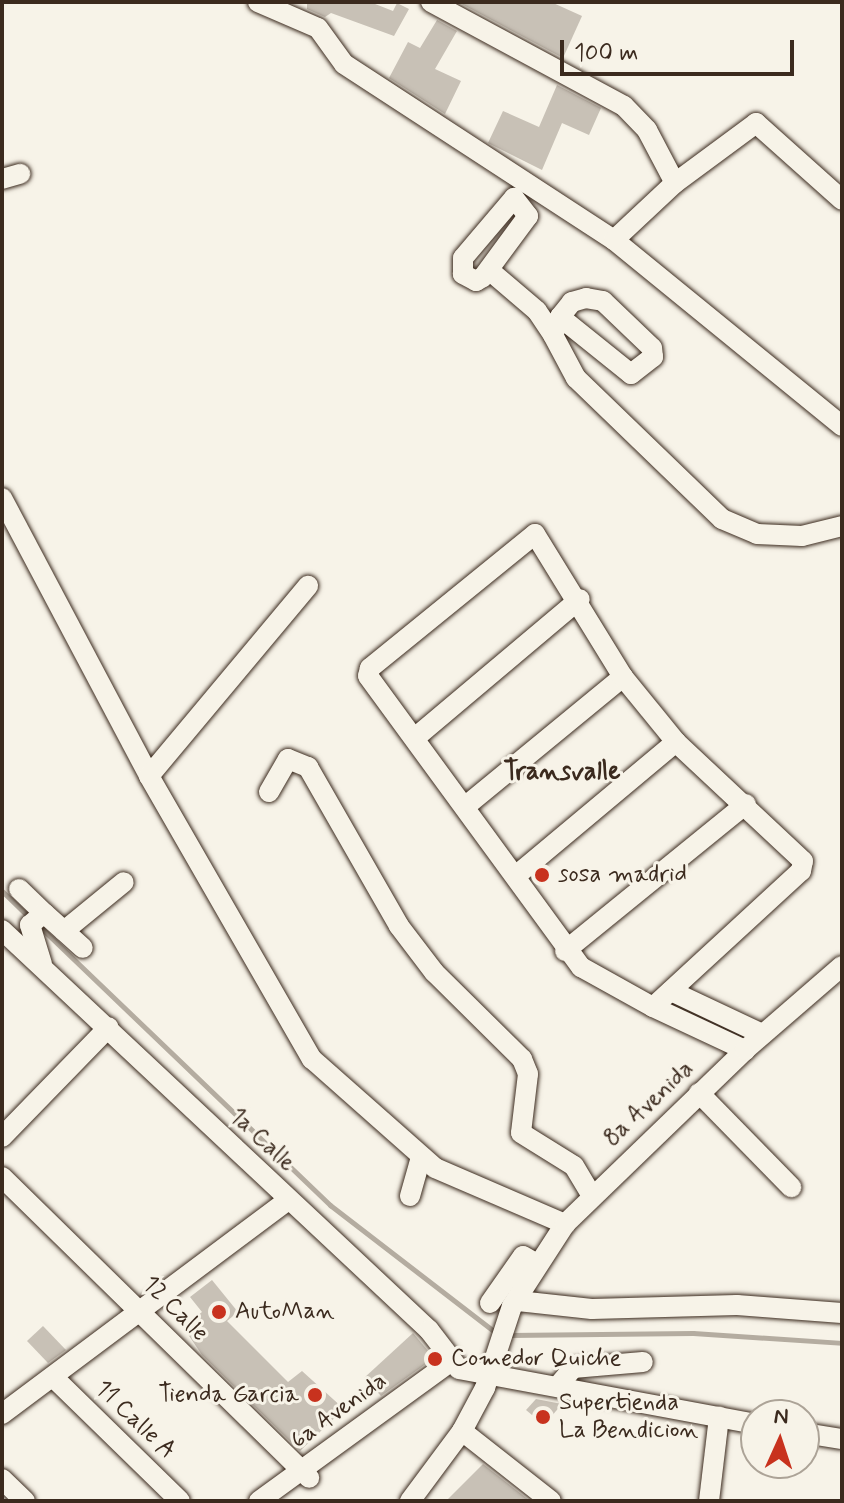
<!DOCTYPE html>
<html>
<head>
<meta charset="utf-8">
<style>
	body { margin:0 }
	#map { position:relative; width:844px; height:1503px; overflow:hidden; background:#f7f3e8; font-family:Mynerve,sans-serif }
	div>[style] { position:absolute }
	.stream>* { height:5px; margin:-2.5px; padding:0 2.5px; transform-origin:2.5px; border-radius:2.5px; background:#b4aca0 }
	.building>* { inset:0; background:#c8c1b6 }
	.roads { filter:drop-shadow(0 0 2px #3b2a1e) drop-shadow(0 0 2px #3b2a1e) }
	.minor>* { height:20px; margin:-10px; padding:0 10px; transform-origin:10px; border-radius:10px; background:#f7f3e8 }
	.dots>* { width:22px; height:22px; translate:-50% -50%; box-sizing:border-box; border:4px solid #f7f3e8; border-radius:50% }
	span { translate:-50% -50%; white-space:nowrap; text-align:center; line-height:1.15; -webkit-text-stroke:6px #f7f3e8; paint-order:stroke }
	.poi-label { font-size:24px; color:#3b2a1e }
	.left { translate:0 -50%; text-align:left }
	.right { translate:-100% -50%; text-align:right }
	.street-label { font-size:24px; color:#3b2a1e }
	.neighbourhood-label { font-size:26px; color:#3b2a1e; font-weight:700 }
	.frame { position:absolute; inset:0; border:4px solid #3b2a1e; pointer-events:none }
	.north { position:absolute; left:740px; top:1399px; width:80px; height:80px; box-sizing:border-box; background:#f7f3e8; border:2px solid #aca397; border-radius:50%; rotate:3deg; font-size:22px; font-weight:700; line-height:32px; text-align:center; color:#3b2a1e }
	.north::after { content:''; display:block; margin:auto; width:28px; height:36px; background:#c8321e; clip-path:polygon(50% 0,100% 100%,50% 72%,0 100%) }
	.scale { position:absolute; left:560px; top:40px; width:234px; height:36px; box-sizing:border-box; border:4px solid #3b2a1e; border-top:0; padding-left:10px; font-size:24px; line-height:28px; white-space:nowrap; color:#3b2a1e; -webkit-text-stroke:6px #f7f3e8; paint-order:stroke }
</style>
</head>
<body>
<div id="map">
	<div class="stream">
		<i style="left:2px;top:891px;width:39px;rotate:44deg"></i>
		<i style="left:38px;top:925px;width:405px;rotate:43.8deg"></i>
		<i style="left:330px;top:1205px;width:213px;rotate:37.6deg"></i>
		<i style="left:509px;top:1335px;width:184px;rotate:-0.6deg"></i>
		<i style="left:693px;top:1333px;width:149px;rotate:3.8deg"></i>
	</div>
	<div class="building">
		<i style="clip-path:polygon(307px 2px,370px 2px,393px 11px,397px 3px,409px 9px,394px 36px,331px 13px,325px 17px,307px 9px)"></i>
		<i style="clip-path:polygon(458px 2px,551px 2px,582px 16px,563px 58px)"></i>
		<i style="clip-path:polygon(437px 20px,457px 31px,435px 69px,461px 81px,445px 114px,389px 78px,408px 42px,420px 48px)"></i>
		<i style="clip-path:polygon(557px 85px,601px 108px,589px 135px,562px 123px,542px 170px,488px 143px,503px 111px,539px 127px)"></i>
		<i style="clip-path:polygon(212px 1280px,238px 1312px,227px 1321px,288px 1382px,302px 1371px,344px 1409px,300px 1451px,202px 1355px,183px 1327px,202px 1312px,190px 1297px)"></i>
		<i style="clip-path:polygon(43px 1326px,66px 1350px,48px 1363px,27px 1341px)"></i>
		<i style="clip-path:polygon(413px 1333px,434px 1358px,381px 1396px,364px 1378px)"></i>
		<i style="clip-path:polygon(536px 1399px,562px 1404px,544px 1425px,526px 1410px)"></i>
		<i style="clip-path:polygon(483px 1464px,530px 1501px,446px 1501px)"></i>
	</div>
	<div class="roads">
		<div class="minor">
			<i style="left:258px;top:2px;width:65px;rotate:23.4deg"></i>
			<i style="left:318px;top:28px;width:44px;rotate:54.2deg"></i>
			<i style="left:344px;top:64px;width:322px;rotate:33.1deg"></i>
			<i style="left:614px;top:240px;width:294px;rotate:39.2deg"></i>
			<i style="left:431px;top:2px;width:219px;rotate:28.3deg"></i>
			<i style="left:624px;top:106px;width:33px;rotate:46deg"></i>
			<i style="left:647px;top:130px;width:60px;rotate:62.2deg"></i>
			<i style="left:2px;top:179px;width:19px;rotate:-16deg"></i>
			<i style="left:514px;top:198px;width:23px;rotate:52deg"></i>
			<i style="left:528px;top:216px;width:76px;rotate:126.4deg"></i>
			<i style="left:483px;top:277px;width:8px;rotate:150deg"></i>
			<i style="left:476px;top:281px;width:15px;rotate:-152deg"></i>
			<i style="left:463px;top:274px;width:16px;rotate:-90deg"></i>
			<i style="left:463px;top:258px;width:79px;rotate:-49.6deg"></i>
			<i style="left:614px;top:240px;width:83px;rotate:-43.1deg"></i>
			<i style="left:675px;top:183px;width:101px;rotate:-36.5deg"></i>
			<i style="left:756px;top:123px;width:115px;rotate:41.8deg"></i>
			<i style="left:489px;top:270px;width:63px;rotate:40.5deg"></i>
			<i style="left:537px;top:311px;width:29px;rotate:56deg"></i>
			<i style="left:560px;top:317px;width:91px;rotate:38.8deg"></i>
			<i style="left:631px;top:374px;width:28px;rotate:-38deg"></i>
			<i style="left:653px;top:357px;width:9px;rotate:-96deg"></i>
			<i style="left:652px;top:348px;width:68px;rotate:-136.2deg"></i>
			<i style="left:603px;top:301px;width:17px;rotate:-170deg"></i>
			<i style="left:586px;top:298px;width:15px;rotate:164deg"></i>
			<i style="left:572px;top:302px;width:19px;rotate:129deg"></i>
			<i style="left:560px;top:317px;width:19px;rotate:111deg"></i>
			<i style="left:553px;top:335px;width:49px;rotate:61.9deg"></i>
			<i style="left:576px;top:378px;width:203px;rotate:44deg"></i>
			<i style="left:722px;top:519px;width:38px;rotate:23deg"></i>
			<i style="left:757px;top:534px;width:45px;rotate:2.5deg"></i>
			<i style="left:802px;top:536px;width:41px;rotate:-14deg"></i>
			<i style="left:2px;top:498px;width:314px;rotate:62.1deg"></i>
			<i style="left:149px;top:776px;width:327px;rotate:60.1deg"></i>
			<i style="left:312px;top:1059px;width:164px;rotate:41.5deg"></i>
			<i style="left:435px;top:1168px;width:142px;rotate:23.3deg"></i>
			<i style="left:416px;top:737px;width:214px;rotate:-40.1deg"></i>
			<i style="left:149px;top:776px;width:248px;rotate:-50.1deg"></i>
			<i style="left:269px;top:792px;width:38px;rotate:-60deg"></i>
			<i style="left:288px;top:759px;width:22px;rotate:22deg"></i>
			<i style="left:308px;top:767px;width:183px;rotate:60.2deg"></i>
			<i style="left:399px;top:926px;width:58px;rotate:52.7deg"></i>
			<i style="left:434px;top:972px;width:124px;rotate:44.7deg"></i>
			<i style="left:522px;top:1059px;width:16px;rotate:68deg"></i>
			<i style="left:528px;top:1074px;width:59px;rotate:96.8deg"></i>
			<i style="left:521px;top:1133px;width:62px;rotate:31.9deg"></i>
			<i style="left:574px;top:1166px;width:33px;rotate:59deg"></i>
			<i style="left:467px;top:805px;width:202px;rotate:-39.4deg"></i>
			<i style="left:518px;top:874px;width:206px;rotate:-39.9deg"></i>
			<i style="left:19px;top:889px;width:35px;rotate:44deg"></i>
			<i style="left:2px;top:930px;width:585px;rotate:43.13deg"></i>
			<i style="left:429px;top:1330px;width:49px;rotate:52.4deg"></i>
			<i style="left:459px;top:1369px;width:302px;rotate:10.5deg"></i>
			<i style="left:64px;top:931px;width:77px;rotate:-39.2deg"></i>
			<i style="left:565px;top:951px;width:233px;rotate:-39.1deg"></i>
			<i style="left:42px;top:964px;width:41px;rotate:-107.1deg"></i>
			<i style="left:30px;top:925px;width:18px;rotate:-41deg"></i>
			<i style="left:44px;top:913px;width:52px;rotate:41.9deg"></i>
			<i style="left:671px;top:991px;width:101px;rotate:25.3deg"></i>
			<i style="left:653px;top:1007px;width:201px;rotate:-42.6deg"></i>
			<i style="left:801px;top:871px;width:10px;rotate:-79deg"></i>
			<i style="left:803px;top:861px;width:174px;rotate:-136.9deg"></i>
			<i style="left:676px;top:742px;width:84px;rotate:-129.2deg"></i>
			<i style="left:623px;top:677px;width:168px;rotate:-121.6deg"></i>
			<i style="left:535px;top:534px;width:213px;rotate:140.9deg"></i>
			<i style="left:370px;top:668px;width:8px;rotate:104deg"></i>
			<i style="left:368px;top:676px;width:361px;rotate:53.8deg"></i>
			<i style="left:581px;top:967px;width:82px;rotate:29.1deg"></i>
			<i style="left:653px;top:1007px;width:102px;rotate:25.1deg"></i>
			<i style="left:699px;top:1093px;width:132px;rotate:45.6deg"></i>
			<i style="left:2px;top:1137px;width:153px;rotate:-45.8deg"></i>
			<i style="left:2px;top:1177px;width:430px;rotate:44.4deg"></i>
			<i style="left:410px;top:1196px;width:41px;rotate:-74.2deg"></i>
			<i style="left:518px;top:1301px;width:74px;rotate:6.2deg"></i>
			<i style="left:592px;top:1309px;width:145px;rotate:-1.6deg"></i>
			<i style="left:737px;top:1305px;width:105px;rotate:4.4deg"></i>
			<i style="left:490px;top:1303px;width:57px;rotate:-54.9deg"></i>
			<i style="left:523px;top:1256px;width:16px;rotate:30deg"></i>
			<i style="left:53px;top:1377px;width:177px;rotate:44.3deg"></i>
			<i style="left:558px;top:1386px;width:23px;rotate:-50deg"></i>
			<i style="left:573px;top:1368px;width:70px;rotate:-4.9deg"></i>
			<i style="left:2px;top:1414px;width:357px;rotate:-36.8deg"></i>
			<i style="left:462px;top:1431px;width:113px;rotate:38.2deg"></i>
			<i style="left:804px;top:1433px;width:38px;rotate:9deg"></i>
			<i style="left:2px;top:1479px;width:32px;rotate:44deg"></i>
			<i style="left:259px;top:1501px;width:236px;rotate:-36deg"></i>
			<i style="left:410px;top:1501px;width:87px;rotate:-53.4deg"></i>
			<i style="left:462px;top:1431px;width:49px;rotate:-61.9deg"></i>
			<i style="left:485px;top:1388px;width:86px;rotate:-71.8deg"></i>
			<i style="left:512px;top:1306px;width:98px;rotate:-57.1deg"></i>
			<i style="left:565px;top:1224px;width:250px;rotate:-44deg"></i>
			<i style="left:745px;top:1050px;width:128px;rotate:-40.9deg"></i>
			<i style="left:709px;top:1501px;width:85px;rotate:-83.2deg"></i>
		</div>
	</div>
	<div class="dots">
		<i style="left:542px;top:875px;background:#c8321e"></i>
		<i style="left:219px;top:1312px;background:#c8321e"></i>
		<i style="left:435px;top:1359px;background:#c8321e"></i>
		<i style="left:315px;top:1395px;background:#c8321e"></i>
		<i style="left:543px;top:1417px;background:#c8321e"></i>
	</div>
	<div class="poi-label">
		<span class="left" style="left:558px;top:875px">sosa madrid</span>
		<span class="left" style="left:235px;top:1312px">AutoMan</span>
		<span class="left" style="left:451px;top:1359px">Comedor Quiche</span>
		<span class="right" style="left:299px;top:1395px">Tienda Garcia</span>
		<span class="left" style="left:559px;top:1417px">Supertienda<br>La Bendicion</span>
	</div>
	<div class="street-label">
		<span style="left:649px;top:1104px;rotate:-43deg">8a Avenida</span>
		<span style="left:262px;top:1140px;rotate:43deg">1a Calle</span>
		<span style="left:175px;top:1309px;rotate:45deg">12 Calle</span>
		<span style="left:339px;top:1411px;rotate:-36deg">6a Avenida</span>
		<span style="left:135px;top:1420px;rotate:44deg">11 Calle A</span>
	</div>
	<div class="neighbourhood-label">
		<span style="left:562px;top:773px">Transvalle</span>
	</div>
	<div class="frame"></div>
	<div class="north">N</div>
	<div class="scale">100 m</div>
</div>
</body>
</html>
